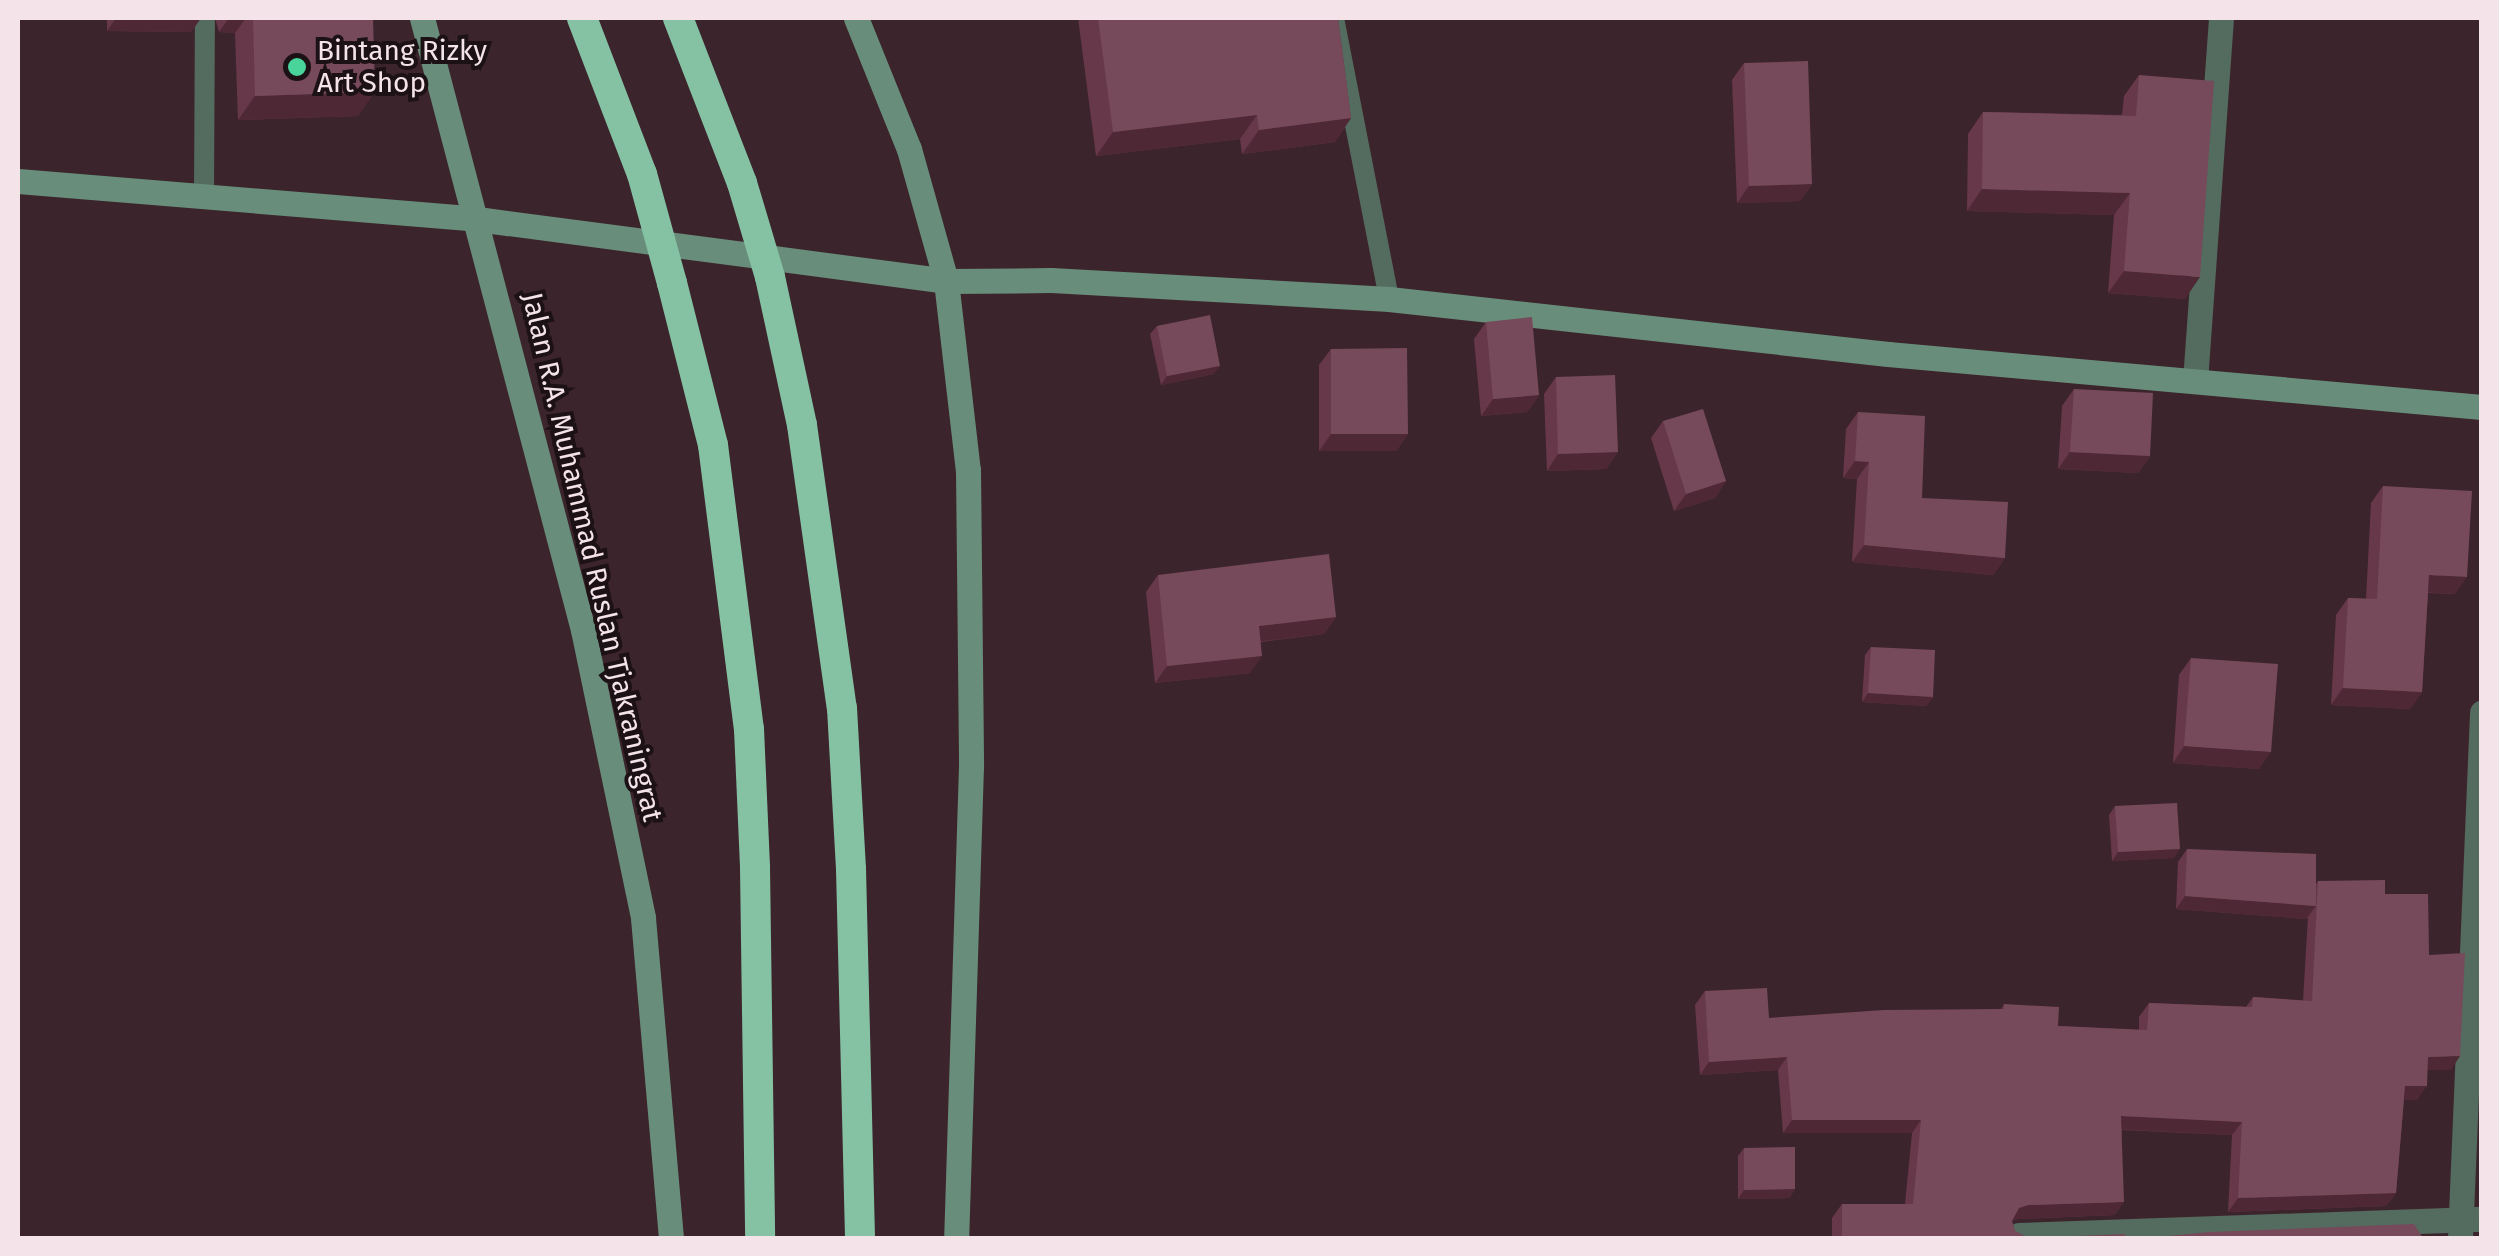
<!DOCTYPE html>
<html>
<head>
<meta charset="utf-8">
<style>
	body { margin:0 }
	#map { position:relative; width:2499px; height:1256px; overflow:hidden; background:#3c242c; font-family:"Fira Sans",sans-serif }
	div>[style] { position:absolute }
	.lane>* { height:20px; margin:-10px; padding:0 10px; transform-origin:10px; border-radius:10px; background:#546b5f }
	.street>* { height:25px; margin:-12.5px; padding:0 12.5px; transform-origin:12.5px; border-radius:12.5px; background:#546b5f }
	.secondary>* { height:25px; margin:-12.5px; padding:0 12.5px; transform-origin:12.5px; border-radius:12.5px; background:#688e7b }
	.highway>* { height:30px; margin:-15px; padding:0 15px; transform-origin:15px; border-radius:15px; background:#85c2a4 }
	.highway-bridge>* { height:30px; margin:-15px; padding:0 15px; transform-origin:15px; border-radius:15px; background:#85c2a4 }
	.wall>* { inset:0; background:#673849 }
	.shaded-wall>* { inset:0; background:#4f2836 }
	.building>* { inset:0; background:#764a5a }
	.dots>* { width:28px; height:28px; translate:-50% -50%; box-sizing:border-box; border:5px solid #1c1115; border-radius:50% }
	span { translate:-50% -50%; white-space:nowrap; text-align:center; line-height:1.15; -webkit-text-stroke:8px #1c1115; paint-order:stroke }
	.poi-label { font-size:28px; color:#f4e3e8 }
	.left { translate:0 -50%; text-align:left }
	.street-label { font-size:28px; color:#f4e3e8 }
	.frame { position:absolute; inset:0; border:20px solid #f4e3e8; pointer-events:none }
</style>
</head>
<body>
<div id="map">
	<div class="lane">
		<i style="left:1334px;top:18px;width:286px;rotate:78.9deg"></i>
		<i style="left:204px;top:194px;width:176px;rotate:-89.7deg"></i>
	</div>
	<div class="street">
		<i style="left:2195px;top:381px;width:364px;rotate:-85.9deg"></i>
		<i style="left:2019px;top:1235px;width:463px;rotate:-2deg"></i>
		<i style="left:2460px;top:1238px;width:526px;rotate:-87.6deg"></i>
	</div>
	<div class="secondary">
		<i style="left:422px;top:18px;width:633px;rotate:75.26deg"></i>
		<i style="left:583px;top:630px;width:294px;rotate:78.2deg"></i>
		<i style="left:643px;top:918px;width:321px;rotate:85deg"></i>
		<i style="left:856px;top:18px;width:141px;rotate:68deg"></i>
		<i style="left:909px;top:149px;width:137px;rotate:74.3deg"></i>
		<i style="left:946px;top:281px;width:190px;rotate:83.4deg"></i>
		<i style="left:968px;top:470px;width:296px;rotate:89.4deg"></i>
		<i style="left:971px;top:766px;width:472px;rotate:91.8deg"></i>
		<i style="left:18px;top:181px;width:461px;rotate:4.7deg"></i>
		<i style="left:477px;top:219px;width:473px;rotate:7.5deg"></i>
		<i style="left:946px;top:281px;width:105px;rotate:-0.5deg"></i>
		<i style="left:1051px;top:280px;width:339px;rotate:3.2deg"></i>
		<i style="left:1389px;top:299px;width:502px;rotate:6.29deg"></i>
		<i style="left:1888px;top:354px;width:596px;rotate:5.1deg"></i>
	</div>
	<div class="highway">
		<i style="left:582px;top:18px;width:167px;rotate:69deg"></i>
		<i style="left:678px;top:18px;width:177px;rotate:68.8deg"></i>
		<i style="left:770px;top:277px;width:151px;rotate:77.8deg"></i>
		<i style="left:802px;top:425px;width:286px;rotate:82deg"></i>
		<i style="left:842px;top:708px;width:161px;rotate:86.8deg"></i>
		<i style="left:851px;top:869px;width:369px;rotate:88.6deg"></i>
		<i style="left:672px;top:283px;width:167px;rotate:75.8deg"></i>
		<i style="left:713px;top:445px;width:286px;rotate:82.8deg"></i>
		<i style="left:749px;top:729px;width:139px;rotate:87.5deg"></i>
		<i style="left:755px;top:868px;width:370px;rotate:89.2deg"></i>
	</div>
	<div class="highway-bridge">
		<i style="left:642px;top:174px;width:113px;rotate:74.6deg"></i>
		<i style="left:742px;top:183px;width:98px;rotate:73.4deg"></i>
	</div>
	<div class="wall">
		<i style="clip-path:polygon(107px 18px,201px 18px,191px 32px,107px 31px)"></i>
		<i style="clip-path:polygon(215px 18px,373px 18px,358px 116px,238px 120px,235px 33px,219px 32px)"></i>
		<i style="clip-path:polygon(1078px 18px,1338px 18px,1351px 118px,1335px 142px,1242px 154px,1240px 139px,1096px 156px)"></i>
		<i style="clip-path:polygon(1744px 63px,1812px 184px,1800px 201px,1737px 203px,1732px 80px)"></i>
		<i style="clip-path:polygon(2139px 75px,2185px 299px,2108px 293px,2114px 215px,1967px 211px,1968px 134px,1983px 112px,2122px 115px,2124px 96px)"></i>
		<i style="clip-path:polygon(1486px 322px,1539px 395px,1527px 412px,1481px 416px,1474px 339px)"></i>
		<i style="clip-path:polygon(1157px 326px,1214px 374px,1161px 385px,1150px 334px)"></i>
		<i style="clip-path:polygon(1331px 349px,1408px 434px,1396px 451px,1319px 451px,1319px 365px)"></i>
		<i style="clip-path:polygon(1556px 377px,1618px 452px,1606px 469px,1547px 471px,1544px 394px)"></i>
		<i style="clip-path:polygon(2074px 389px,2150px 456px,2138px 473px,2058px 469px,2062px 406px)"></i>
		<i style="clip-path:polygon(1858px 412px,1922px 498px,2005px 558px,1993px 575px,1852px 562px,1857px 479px,1843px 478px,1846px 429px)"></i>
		<i style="clip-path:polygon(1663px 421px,1726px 481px,1715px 498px,1674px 511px,1651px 438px)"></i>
		<i style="clip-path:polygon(2383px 486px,2455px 594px,2428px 593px,2422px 692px,2410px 709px,2331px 705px,2336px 615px,2348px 598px,2366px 599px,2371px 503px)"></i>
		<i style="clip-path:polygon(1158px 575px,1336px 617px,1324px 634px,1261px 642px,1250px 673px,1155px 683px,1146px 592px)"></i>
		<i style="clip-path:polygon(1871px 647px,1933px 697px,1926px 706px,1862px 702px,1865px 655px)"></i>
		<i style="clip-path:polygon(2191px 658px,2259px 769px,2173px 763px,2179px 675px)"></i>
		<i style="clip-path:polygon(2115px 806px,2174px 858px,2112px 861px,2109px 815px)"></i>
		<i style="clip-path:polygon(2187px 849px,2316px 884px,2318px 881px,2385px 894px,2429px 955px,2451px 1070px,2427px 1070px,2417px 1100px,2404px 1099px,2396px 1193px,2386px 1206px,2228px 1212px,2232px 1135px,2122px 1130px,2115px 1215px,2018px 1219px,2012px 1221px,2015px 1231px,2028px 1238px,2125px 1238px,1832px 1238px,1832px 1218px,1842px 1204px,1905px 1204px,1912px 1133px,1783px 1133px,1778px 1070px,1700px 1075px,1695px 1005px,1705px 991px,1769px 1018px,2001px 1009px,2004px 1004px,2058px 1026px,2139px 1030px,2139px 1017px,2149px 1003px,2246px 1007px,2253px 997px,2303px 1001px,2308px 917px,2306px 919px,2176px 909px,2178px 862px)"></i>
		<i style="clip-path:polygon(1744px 1148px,1795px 1189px,1789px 1198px,1738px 1199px,1738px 1156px)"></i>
	</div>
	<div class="shaded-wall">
		<i style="clip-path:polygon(116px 18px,201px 18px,191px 32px,107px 31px)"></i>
		<i style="clip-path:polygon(229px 18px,246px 18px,235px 33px,219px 32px)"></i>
		<i style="clip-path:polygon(375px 92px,358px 116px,238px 120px,255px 96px)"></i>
		<i style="clip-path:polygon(1257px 115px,1240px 139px,1096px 156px,1113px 132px)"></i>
		<i style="clip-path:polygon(1351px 118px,1335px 142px,1242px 154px,1259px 130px)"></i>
		<i style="clip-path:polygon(1812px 184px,1800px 201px,1737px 203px,1749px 186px)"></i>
		<i style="clip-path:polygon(1982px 189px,2130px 193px,2114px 215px,1967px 211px)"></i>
		<i style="clip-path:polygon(2124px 271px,2200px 277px,2185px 299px,2108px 293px)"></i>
		<i style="clip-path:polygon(1220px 366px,1214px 374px,1161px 385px,1167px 376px)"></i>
		<i style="clip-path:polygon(1539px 395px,1527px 412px,1481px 416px,1493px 399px)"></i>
		<i style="clip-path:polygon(1331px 434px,1408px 434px,1396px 451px,1319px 451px)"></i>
		<i style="clip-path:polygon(1618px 452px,1606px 469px,1547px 471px,1558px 454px)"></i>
		<i style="clip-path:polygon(2070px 452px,2150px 456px,2138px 473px,2058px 469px)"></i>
		<i style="clip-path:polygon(1855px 461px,1869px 462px,1857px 479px,1843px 478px)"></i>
		<i style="clip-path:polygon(1726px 481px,1715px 498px,1674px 511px,1686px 494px)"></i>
		<i style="clip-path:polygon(1864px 545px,2005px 558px,1993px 575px,1852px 562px)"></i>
		<i style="clip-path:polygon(2429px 575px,2467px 577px,2455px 594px,2418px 592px)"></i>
		<i style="clip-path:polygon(1336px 617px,1324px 634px,1247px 643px,1259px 626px)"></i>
		<i style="clip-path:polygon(1262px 656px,1250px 673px,1155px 683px,1167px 666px)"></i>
		<i style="clip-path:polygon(2343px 688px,2422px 692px,2410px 709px,2331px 705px)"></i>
		<i style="clip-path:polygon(1868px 693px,1933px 697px,1926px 706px,1862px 702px)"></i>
		<i style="clip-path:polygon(2184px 746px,2271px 752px,2259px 769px,2173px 763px)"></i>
		<i style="clip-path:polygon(2180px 849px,2174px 858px,2112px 861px,2118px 852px)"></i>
		<i style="clip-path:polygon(2185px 896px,2316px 906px,2306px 919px,2176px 909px)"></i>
		<i style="clip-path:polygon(2460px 1056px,2451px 1070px,2418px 1070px,2428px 1057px)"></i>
		<i style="clip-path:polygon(1787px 1057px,1778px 1070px,1700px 1075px,1709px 1062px)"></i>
		<i style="clip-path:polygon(2405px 1086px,2427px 1086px,2417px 1100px,2396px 1099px)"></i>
		<i style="clip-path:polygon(2121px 1116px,2242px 1122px,2232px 1135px,2112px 1129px)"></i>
		<i style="clip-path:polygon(1792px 1120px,1921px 1120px,1912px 1133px,1783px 1133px)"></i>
		<i style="clip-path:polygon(1795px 1189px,1789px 1198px,1738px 1199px,1744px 1190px)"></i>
		<i style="clip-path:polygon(2396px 1193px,2386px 1206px,2228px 1212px,2238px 1198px)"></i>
		<i style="clip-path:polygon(2124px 1202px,2115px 1215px,2018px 1219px,2010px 1222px,2019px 1208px,2028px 1205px)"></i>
	</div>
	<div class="building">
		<i style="clip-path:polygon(253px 18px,373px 18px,375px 92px,255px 96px)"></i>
		<i style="clip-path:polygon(1098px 18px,1338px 18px,1351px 118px,1259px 130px,1257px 115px,1113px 132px)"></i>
		<i style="clip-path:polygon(1808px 61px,1812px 184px,1749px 186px,1744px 63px)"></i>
		<i style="clip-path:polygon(2139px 75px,2214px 81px,2200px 277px,2124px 271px,2130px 193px,1982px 189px,1983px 112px,2136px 116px)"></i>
		<i style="clip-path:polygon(1210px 315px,1220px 366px,1167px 376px,1157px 326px)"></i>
		<i style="clip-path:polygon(1532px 317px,1539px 395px,1493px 399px,1486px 322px)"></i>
		<i style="clip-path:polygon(1407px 348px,1408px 434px,1331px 434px,1331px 349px)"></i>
		<i style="clip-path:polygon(1615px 375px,1618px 452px,1558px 454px,1556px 377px)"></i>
		<i style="clip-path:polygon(2074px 389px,2153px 393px,2150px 456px,2070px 452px)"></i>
		<i style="clip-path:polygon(1703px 409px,1726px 481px,1686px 494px,1663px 421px)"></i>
		<i style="clip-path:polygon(1858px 412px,1925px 416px,1922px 498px,2008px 502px,2005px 558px,1864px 545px,1869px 462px,1855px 461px)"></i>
		<i style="clip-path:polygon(2383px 486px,2472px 491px,2467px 577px,2429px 575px,2422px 692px,2343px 688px,2348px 598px,2377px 599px)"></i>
		<i style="clip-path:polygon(1329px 554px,1336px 617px,1259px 626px,1262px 656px,1167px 666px,1158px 575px)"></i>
		<i style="clip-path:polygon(1871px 647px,1935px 650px,1933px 697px,1868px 693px)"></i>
		<i style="clip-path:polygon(2191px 658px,2278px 664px,2271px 752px,2184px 746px)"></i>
		<i style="clip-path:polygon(2177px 803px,2180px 849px,2118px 852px,2115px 806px)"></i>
		<i style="clip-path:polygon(2187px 849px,2316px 854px,2316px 906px,2185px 896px)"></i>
		<i style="clip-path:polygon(2385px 880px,2385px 894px,2428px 894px,2429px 955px,2465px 953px,2460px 1056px,2428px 1057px,2427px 1086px,2405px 1086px,2396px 1193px,2238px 1198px,2242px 1122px,2121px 1116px,2124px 1202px,2028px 1205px,2019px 1208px,2012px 1221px,2015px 1231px,2028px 1238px,2125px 1234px,2125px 1238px,1842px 1238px,1842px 1204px,1913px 1204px,1921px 1120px,1792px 1120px,1787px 1057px,1709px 1062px,1705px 991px,1767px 988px,1769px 1018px,1884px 1010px,2004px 1009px,2004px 1004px,2059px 1007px,2058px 1026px,2147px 1030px,2149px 1003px,2252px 1007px,2253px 997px,2312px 1001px,2318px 881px)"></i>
		<i style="clip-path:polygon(1795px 1147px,1795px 1189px,1744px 1190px,1744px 1148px)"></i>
		<i style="clip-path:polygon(2414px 1224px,2423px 1238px,2148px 1238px,2209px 1232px)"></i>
	</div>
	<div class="dots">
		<i style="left:297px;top:67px;background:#49d49c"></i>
	</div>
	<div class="poi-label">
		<span class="left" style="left:317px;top:67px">Bintang Rizky<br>Art Shop</span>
	</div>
	<div class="street-label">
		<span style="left:592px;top:557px;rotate:77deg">Jalan R.A. Muhammad Ruslan Tjakraningrat</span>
	</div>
	<div class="frame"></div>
</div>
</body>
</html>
